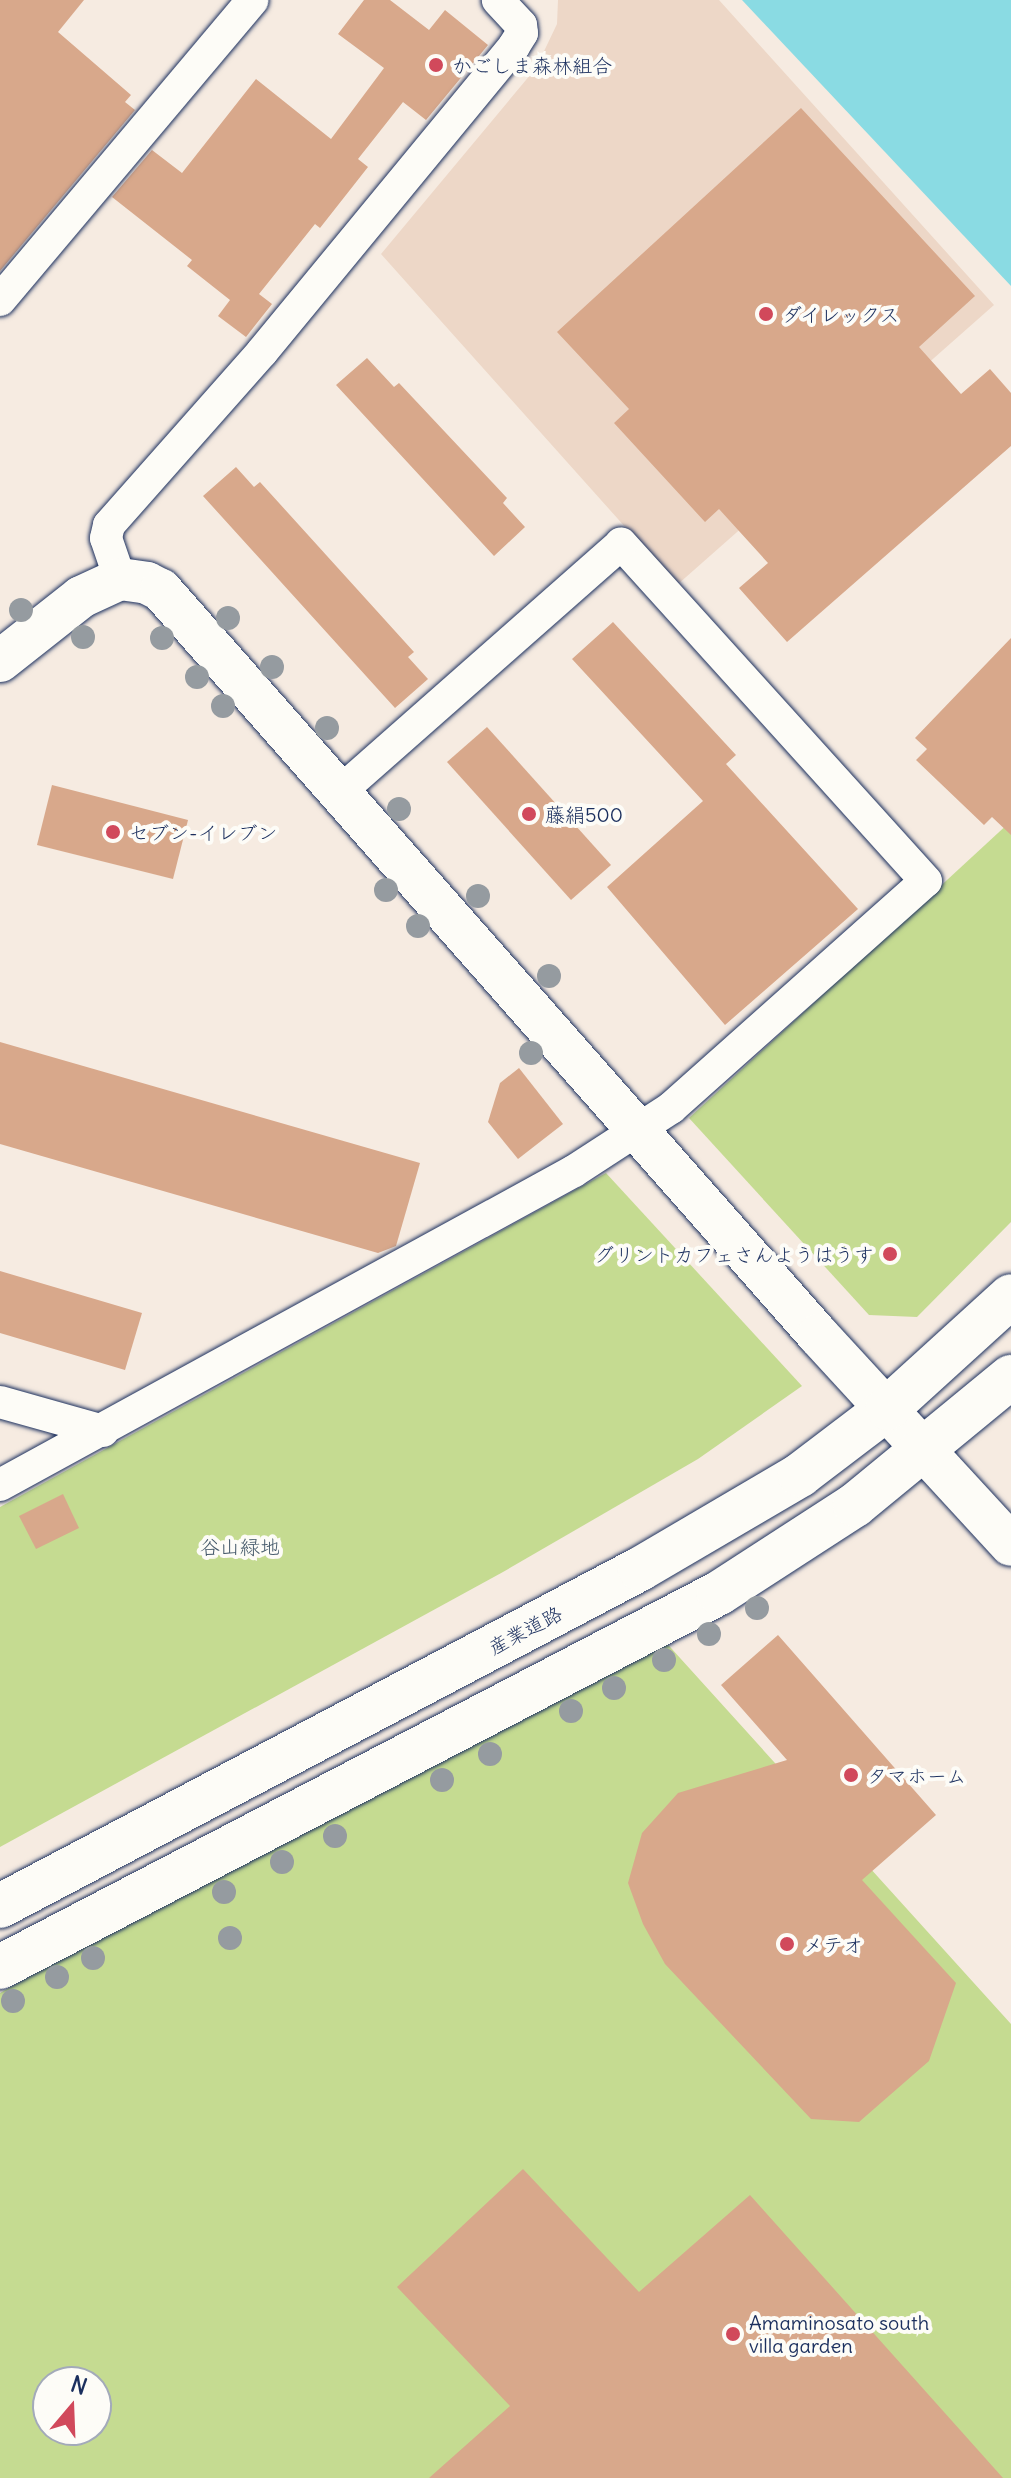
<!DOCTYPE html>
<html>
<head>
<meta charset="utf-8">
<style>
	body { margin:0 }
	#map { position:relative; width:1011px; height:2478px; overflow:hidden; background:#f6ebe1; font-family:Delius,"Klee One",sans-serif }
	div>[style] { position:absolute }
	.built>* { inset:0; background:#edd7c7 }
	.green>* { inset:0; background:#c5db91 }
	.water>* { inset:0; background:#8adbe3 }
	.building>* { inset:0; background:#d8a88b }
	.roads { filter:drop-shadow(0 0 2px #1b2f5e) drop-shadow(0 0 2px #1b2f5e) }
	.minor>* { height:32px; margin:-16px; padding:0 16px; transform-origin:16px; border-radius:16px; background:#fdfcf7 }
	.tertiary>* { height:42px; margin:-21px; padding:0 21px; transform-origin:21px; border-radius:21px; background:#fdfcf7 }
	.secondary>* { height:44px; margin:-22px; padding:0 22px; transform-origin:22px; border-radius:22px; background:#fdfcf7 }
	.trees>* { width:24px; height:24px; margin:-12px; border-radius:50%; background:#959ba0 }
	.dots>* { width:22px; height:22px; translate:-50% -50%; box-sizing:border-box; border:4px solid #fdfcf7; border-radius:50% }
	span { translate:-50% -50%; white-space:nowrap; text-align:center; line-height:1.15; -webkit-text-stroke:8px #fdfcf7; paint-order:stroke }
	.poi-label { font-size:20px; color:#1b2f5e }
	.left { translate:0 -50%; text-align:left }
	.right { translate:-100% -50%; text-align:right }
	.park-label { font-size:20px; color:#465a6b }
	.street-label { font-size:20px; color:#1b2f5e }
	.north { position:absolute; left:32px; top:2366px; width:80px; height:80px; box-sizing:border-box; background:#fdfcf7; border:2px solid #a3aaba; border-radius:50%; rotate:19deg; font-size:22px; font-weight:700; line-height:32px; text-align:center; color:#1b2f5e }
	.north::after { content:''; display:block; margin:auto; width:28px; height:36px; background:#d1495b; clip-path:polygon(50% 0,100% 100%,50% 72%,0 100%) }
</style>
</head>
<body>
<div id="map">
	<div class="built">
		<i style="clip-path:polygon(558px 0,719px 0,994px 305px,677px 585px,381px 254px,536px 68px,557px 24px)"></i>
	</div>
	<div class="green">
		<i style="clip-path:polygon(1011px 821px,1011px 1222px,917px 1317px,869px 1315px,689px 1118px)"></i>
		<i style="clip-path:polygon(606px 1173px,802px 1386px,698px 1459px,503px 1572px,0 1847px,0 1507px)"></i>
		<i style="clip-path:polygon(evenodd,652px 1627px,1011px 2024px,1011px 2478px,0 2478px,0 1993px,652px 1627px,48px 2382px,96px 2382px,96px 2430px,48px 2430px,48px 2382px)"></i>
	</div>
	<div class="water">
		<i style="clip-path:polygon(742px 0,1011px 0,1011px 286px)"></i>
	</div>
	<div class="building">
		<i style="clip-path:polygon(0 0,84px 0,58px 32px,131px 95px,125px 102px,135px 110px,0 271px)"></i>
		<i style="clip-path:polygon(364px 0,390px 0,429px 30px,445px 10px,488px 45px,426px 120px,403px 102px,358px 159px,368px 167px,320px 228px,315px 224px,259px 294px,272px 304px,246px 337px,218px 316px,230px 300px,187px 266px,192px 260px,112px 197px,152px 150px,182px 173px,256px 79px,331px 139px,384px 68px,338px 34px)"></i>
		<i style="clip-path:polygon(801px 108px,975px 296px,919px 347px,961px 394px,990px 369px,1011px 393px,1011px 446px,787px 642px,739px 588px,768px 563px,719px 509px,705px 522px,614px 423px,629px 409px,557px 332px)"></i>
		<i style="clip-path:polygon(367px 358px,394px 387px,399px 383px,507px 498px,503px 503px,525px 527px,494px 556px,336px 385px)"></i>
		<i style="clip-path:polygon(236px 467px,254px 487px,260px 482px,414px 652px,408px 657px,428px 679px,395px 708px,203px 496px)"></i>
		<i style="clip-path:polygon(613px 622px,736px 755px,726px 764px,858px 909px,725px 1025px,607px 887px,703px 801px,572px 659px)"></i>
		<i style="clip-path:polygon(1011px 638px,1011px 835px,992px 817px,984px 825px,916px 760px,927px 749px,915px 738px)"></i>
		<i style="clip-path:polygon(487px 727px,611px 865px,571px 900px,447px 762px)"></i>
		<i style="clip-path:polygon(52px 785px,188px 820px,173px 879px,37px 845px)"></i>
		<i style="clip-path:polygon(0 1042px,420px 1163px,396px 1246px,378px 1253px,0 1144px)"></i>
		<i style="clip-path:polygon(519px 1068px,563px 1124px,518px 1159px,488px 1122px,500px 1083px)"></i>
		<i style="clip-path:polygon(0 1271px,142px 1313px,125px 1370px,0 1333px)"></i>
		<i style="clip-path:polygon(63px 1494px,79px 1528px,36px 1549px,19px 1516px)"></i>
		<i style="clip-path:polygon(778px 1635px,936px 1815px,862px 1880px,956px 1983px,929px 2061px,859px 2122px,811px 2119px,665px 1964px,643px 1924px,628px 1883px,642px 1833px,678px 1793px,787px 1760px,721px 1685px)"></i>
		<i style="clip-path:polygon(523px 2169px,639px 2292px,750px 2195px,1003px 2478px,429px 2478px,510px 2406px,397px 2287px)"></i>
	</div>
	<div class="roads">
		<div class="minor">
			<i style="left:0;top:300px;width:392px;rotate:-49.9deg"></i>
			<i style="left:120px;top:579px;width:43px;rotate:-108.9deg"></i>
			<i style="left:106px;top:538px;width:13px;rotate:-77deg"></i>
			<i style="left:109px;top:525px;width:231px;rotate:-48.5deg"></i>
			<i style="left:262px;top:352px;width:396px;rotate:-50.5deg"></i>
			<i style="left:514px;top:46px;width:15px;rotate:-58deg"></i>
			<i style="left:522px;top:33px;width:8px;rotate:-97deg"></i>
			<i style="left:521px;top:25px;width:34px;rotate:-133deg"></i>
			<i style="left:0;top:1402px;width:107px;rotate:15.7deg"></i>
			<i style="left:0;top:1485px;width:654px;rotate:-28.68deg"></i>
			<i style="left:574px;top:1171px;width:116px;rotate:-33deg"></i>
			<i style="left:671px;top:1108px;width:341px;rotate:-41.7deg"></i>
			<i style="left:926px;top:881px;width:455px;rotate:-132.1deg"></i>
			<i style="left:621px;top:544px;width:373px;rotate:138.6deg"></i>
		</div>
		<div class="tertiary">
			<i style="left:0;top:661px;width:103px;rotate:-38.3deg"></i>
			<i style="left:81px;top:597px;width:43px;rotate:-24.8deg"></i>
			<i style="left:120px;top:579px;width:27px;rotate:8deg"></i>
			<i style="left:147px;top:583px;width:16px;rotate:27deg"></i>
			<i style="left:161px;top:590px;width:993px;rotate:48.59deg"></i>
			<i style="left:818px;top:1335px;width:285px;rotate:47.4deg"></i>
		</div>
		<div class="secondary">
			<i style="left:0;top:1906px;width:723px;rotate:-27.77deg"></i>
			<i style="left:640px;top:1569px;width:186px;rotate:-30.4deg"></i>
			<i style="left:800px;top:1475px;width:111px;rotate:-37.3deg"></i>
			<i style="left:888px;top:1408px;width:166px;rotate:-42.3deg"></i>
			<i style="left:0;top:1967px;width:810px;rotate:-27.48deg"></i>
			<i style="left:719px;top:1593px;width:162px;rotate:-32.9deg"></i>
			<i style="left:855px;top:1505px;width:202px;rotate:-39.4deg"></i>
		</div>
	</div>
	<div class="trees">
		<i style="left:21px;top:610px"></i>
		<i style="left:228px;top:618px"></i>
		<i style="left:83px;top:637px"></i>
		<i style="left:162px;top:638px"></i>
		<i style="left:272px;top:667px"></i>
		<i style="left:197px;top:677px"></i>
		<i style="left:223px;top:706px"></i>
		<i style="left:327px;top:728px"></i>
		<i style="left:399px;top:809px"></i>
		<i style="left:386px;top:890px"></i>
		<i style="left:478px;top:896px"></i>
		<i style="left:418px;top:926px"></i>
		<i style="left:549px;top:976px"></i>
		<i style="left:531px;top:1053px"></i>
		<i style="left:757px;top:1608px"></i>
		<i style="left:709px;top:1634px"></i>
		<i style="left:664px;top:1660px"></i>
		<i style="left:614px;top:1688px"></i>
		<i style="left:571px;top:1711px"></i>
		<i style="left:490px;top:1754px"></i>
		<i style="left:442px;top:1780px"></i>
		<i style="left:335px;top:1836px"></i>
		<i style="left:282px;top:1862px"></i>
		<i style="left:224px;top:1892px"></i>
		<i style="left:230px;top:1938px"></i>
		<i style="left:93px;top:1958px"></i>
		<i style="left:57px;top:1977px"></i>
		<i style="left:13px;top:2001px"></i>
	</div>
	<div class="dots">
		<i style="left:436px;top:65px;background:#d1495b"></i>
		<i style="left:766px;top:314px;background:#d1495b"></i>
		<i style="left:529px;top:814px;background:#d1495b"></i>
		<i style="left:113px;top:832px;background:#d1495b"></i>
		<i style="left:890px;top:1254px;background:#d1495b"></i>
		<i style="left:851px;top:1775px;background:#d1495b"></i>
		<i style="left:787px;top:1944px;background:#d1495b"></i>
		<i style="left:733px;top:2334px;background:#d1495b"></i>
	</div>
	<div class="poi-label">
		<span class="left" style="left:452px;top:65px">かごしま森林組合</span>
		<span class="left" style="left:782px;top:314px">ダイレックス</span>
		<span class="left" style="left:545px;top:814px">藤絹500</span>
		<span class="left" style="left:129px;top:832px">セブン-イレブン</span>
		<span class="right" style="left:874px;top:1254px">グリントカフェさんようはうす</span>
		<span class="left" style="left:867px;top:1775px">タマホーム</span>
		<span class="left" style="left:803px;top:1944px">メテオ</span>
		<span class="left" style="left:749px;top:2334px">Amaminosato south<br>villa garden</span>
	</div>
	<div class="park-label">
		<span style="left:240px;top:1546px">谷山緑地</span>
	</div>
	<div class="street-label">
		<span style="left:525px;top:1630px;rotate:-28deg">産業道路</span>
	</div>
	<div class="north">N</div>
</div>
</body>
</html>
